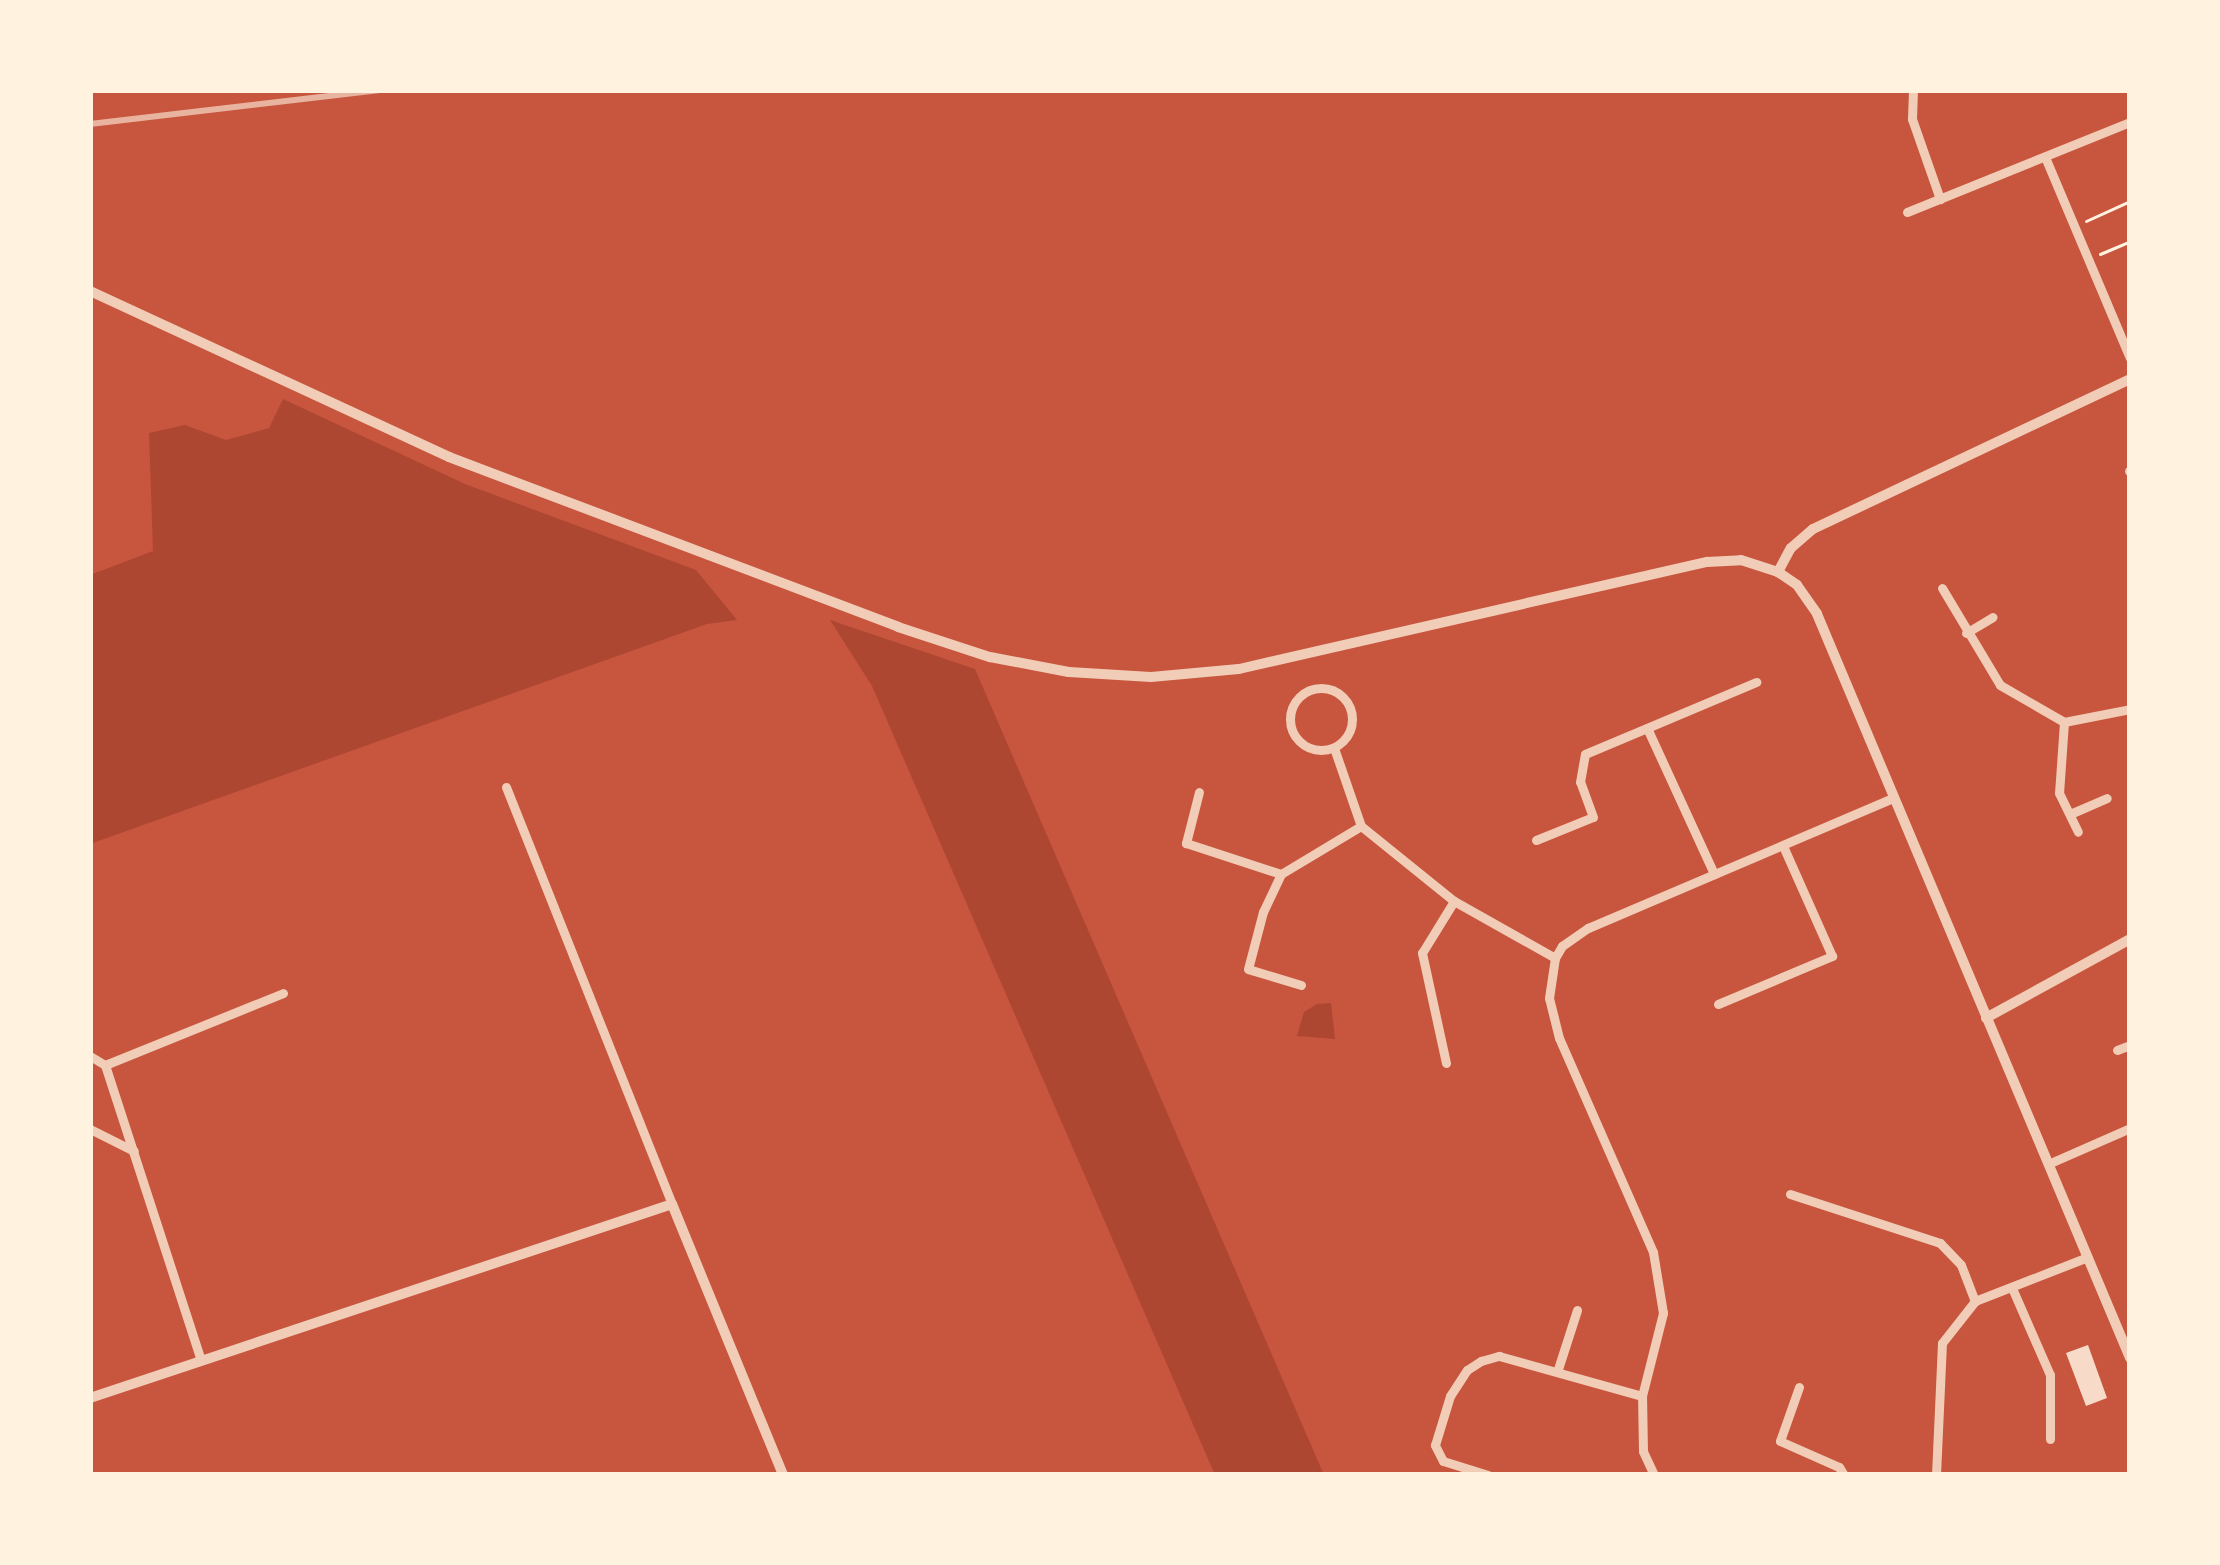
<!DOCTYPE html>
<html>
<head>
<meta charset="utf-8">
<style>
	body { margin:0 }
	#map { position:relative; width:2220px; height:1565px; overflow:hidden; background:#c8553d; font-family:"Work Sans",sans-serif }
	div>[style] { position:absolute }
	.green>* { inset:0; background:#ae4732 }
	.building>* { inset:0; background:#f7dbc8 }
	.path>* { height:3px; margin:-1.5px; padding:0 1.5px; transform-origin:1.5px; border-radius:1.5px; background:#fff3e0 }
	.minor>* { height:9px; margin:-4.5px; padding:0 4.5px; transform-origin:4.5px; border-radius:4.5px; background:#f1ccb7 }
	.minor>.ring { margin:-4.5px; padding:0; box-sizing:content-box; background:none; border:9px solid #f1ccb7; border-radius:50% }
	.tertiary>* { height:10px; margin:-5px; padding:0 5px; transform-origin:5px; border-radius:5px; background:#f1ccb7 }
	.rail>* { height:6px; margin:-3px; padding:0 3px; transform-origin:3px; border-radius:3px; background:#e9b49f }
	span { translate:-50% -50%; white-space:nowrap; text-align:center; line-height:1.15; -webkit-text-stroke:9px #fff3e0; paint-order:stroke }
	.frame { position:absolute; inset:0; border:93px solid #fff3e0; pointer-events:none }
</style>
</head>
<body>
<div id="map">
	<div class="green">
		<i style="clip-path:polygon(283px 399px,465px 484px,696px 570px,737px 620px,707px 624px,90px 844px,90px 575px,153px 551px,149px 433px,185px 425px,226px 440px,269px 428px)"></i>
		<i style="clip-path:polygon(830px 620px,975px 669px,1324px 1475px,1215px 1475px,872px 686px)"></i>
		<i style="clip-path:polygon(1331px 1003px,1335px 1039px,1297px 1036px,1304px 1012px,1317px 1004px)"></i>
	</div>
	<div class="building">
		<i style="clip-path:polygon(2088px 1345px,2107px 1398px,2086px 1406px,2066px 1353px)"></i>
	</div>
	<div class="path">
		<i style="left:2086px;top:221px;width:48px;rotate:-24.4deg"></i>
		<i style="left:2100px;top:254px;width:33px;rotate:-23deg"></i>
	</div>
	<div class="minor">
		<i style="left:1913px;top:90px;width:29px;rotate:92deg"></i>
		<i style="left:1912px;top:119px;width:85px;rotate:70.7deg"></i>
		<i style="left:2045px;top:157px;width:218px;rotate:67.1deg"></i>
		<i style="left:1907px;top:212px;width:240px;rotate:-22deg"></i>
		<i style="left:2129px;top:471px;width:1px"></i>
		<i style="left:1942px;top:588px;width:113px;rotate:59.1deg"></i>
		<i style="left:2000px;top:685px;width:74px;rotate:30deg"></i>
		<i style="left:2064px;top:722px;width:67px;rotate:-11.1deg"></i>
		<i style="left:1966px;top:633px;width:31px;rotate:-31deg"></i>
		<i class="ring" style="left:1290px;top:688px;width:53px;height:53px"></i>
		<i style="left:2064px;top:722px;width:71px;rotate:94deg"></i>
		<i style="left:2059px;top:793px;width:43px;rotate:64deg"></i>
		<i style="left:1647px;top:728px;width:161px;rotate:65.3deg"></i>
		<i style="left:1334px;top:748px;width:83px;rotate:70.9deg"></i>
		<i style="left:1361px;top:826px;width:119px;rotate:38.9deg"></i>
		<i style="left:1454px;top:901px;width:116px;rotate:29.4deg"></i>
		<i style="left:506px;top:787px;width:449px;rotate:68.3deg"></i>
		<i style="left:1199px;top:792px;width:53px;rotate:104.3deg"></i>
		<i style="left:1186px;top:843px;width:100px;rotate:18.1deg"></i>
		<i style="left:2070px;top:814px;width:40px;rotate:-23.4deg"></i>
		<i style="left:1536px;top:840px;width:61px;rotate:-22deg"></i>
		<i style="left:1593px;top:817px;width:37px;rotate:-110deg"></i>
		<i style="left:1580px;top:782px;width:28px;rotate:-80deg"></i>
		<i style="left:1585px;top:754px;width:186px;rotate:-22.8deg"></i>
		<i style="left:1301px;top:985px;width:55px;rotate:-163.2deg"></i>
		<i style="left:1248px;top:969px;width:59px;rotate:-75.3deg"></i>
		<i style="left:1263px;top:912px;width:42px;rotate:-64.7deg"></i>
		<i style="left:1281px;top:874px;width:93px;rotate:-31deg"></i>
		<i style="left:1718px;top:1004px;width:124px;rotate:-22.8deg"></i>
		<i style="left:1832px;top:956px;width:120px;rotate:-114deg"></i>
		<i style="left:2117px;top:1050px;width:14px;rotate:-21deg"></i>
		<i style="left:90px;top:1056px;width:17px;rotate:31deg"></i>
		<i style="left:105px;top:1065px;width:310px;rotate:72deg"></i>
		<i style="left:1446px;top:1063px;width:113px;rotate:-102.3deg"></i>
		<i style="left:1422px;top:953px;width:61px;rotate:-58.4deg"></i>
		<i style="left:105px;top:1065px;width:192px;rotate:-22deg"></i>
		<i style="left:90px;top:1129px;width:49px;rotate:26.6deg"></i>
		<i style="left:2048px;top:1164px;width:90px;rotate:-23.7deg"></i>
		<i style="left:1790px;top:1194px;width:158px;rotate:18.1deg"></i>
		<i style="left:1940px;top:1243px;width:30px;rotate:46deg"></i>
		<i style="left:1961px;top:1265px;width:39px;rotate:69deg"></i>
		<i style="left:2012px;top:1288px;width:95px;rotate:66.4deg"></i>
		<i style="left:2050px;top:1375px;width:64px;rotate:90deg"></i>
		<i style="left:1558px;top:1369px;width:62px;rotate:-72.1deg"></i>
		<i style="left:1799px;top:1387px;width:57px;rotate:109.4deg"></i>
		<i style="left:1780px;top:1441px;width:64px;rotate:23.8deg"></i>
		<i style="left:1839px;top:1467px;width:9px;rotate:58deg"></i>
		<i style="left:1488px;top:1475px;width:47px;rotate:-162.7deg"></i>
		<i style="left:1443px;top:1461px;width:18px;rotate:-117deg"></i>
		<i style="left:1435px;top:1445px;width:51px;rotate:-73deg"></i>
		<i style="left:1450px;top:1396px;width:31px;rotate:-57deg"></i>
		<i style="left:1467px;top:1370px;width:17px;rotate:-33deg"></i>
		<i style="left:1481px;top:1361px;width:19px;rotate:-16deg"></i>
		<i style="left:1499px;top:1356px;width:148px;rotate:15.6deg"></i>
		<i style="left:1654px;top:1475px;width:26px;rotate:-115deg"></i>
		<i style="left:1643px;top:1451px;width:55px;rotate:-91deg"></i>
		<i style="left:1642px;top:1396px;width:86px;rotate:-75.8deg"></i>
		<i style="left:1663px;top:1313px;width:62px;rotate:-99.3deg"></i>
		<i style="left:1653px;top:1252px;width:234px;rotate:-113.7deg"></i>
		<i style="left:1559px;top:1038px;width:41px;rotate:-104deg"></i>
		<i style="left:1549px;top:998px;width:40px;rotate:-81.5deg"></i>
		<i style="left:1555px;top:958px;width:14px;rotate:-60deg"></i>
		<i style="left:1562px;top:946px;width:32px;rotate:-35deg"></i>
		<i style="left:1588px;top:928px;width:332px;rotate:-23.1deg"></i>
		<i style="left:1936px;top:1475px;width:132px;rotate:-87.4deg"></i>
		<i style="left:1942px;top:1343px;width:53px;rotate:-51.8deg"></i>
		<i style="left:1975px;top:1301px;width:121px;rotate:-21.3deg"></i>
	</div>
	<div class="tertiary">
		<i style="left:90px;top:291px;width:396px;rotate:24.8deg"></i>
		<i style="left:449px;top:457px;width:480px;rotate:20.7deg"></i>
		<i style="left:898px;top:627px;width:97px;rotate:18.1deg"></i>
		<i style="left:990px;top:657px;width:80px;rotate:10.8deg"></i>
		<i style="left:1069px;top:672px;width:82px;rotate:3.5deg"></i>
		<i style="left:1151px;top:677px;width:88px;rotate:-5.2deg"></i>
		<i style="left:1239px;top:669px;width:480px;rotate:-12.9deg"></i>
		<i style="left:1707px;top:562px;width:34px;rotate:-3deg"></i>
		<i style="left:1741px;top:560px;width:39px;rotate:18deg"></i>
		<i style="left:1778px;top:572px;width:23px;rotate:34deg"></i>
		<i style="left:1797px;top:585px;width:35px;rotate:55deg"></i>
		<i style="left:1817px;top:614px;width:807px;rotate:67.18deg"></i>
		<i style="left:1778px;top:572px;width:27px;rotate:-62deg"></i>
		<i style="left:1791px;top:548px;width:29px;rotate:-41deg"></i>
		<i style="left:1813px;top:529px;width:351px;rotate:-25.3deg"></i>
		<i style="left:1986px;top:1018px;width:164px;rotate:-28.7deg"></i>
		<i style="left:90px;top:1398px;width:613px;rotate:-18.43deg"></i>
		<i style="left:672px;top:1204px;width:293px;rotate:67.7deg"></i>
	</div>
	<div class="rail">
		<i style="left:90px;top:124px;width:292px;rotate:-6.7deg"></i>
	</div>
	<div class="frame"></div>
</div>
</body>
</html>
